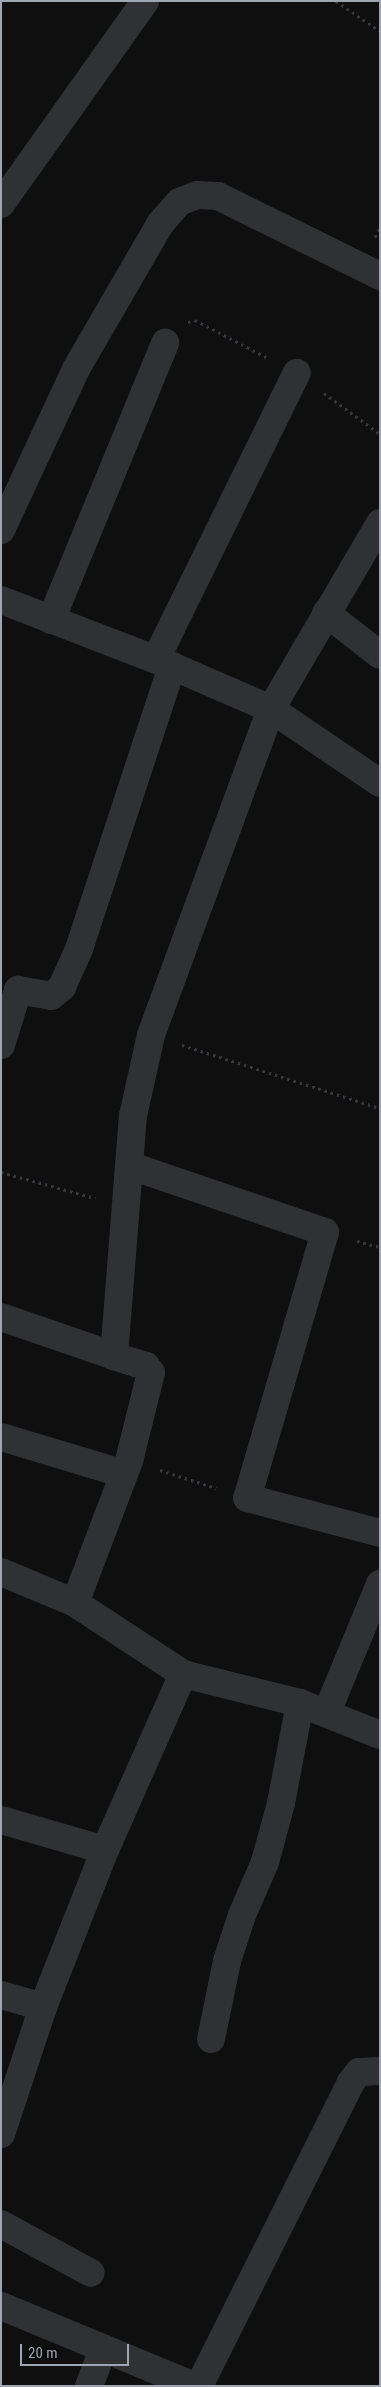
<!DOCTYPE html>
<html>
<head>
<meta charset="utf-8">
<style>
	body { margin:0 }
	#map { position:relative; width:381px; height:2387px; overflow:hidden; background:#0f0f10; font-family:"Roboto Condensed",sans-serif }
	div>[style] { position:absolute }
	.path>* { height:3px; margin-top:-1.5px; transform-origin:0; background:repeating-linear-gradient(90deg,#36383c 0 2.5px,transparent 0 6.5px) }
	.minor>* { height:28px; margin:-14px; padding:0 14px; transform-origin:14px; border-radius:14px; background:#303135 }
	span { translate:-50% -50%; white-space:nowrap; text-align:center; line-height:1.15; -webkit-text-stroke:4.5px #0a0a0b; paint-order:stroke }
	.frame { position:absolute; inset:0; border:2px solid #9fa5b2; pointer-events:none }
	.scale { position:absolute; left:20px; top:2344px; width:109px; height:22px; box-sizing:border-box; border:2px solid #9fa5b2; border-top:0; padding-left:6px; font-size:15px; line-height:18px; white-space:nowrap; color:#9fa5b2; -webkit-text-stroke:4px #0a0a0b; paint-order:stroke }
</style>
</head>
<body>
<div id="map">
	<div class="path">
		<i style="left:336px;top:1px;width:53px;rotate:34.3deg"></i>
		<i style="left:375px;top:237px;width:11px;rotate:-63deg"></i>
		<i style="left:188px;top:322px;width:7px;rotate:-16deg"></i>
		<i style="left:195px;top:320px;width:82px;rotate:27.5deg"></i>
		<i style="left:324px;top:393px;width:69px;rotate:36.2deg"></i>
		<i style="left:182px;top:1045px;width:208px;rotate:17.7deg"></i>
		<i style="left:1px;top:1172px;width:98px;rotate:15.5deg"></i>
		<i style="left:357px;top:1241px;width:24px;rotate:15deg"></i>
		<i style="left:160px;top:1470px;width:59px;rotate:17.8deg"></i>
	</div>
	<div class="minor">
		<i style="left:1px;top:204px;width:249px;rotate:-54.6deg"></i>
		<i style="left:1px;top:530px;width:178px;rotate:-65deg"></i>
		<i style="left:76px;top:369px;width:168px;rotate:-59.9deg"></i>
		<i style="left:160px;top:224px;width:29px;rotate:-49deg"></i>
		<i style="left:179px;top:202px;width:19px;rotate:-21deg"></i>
		<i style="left:197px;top:195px;width:21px;rotate:3deg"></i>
		<i style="left:218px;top:196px;width:181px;rotate:26.3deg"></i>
		<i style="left:1px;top:600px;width:183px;rotate:21.1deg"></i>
		<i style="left:172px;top:666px;width:108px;rotate:23.5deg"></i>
		<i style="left:271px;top:709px;width:132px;rotate:34.2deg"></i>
		<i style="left:326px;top:613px;width:68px;rotate:37.9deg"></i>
		<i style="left:51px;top:620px;width:300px;rotate:-67.6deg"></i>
		<i style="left:156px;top:659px;width:319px;rotate:-63.8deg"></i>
		<i style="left:1px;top:1045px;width:58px;rotate:-72.8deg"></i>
		<i style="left:18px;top:990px;width:34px;rotate:10deg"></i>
		<i style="left:51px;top:996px;width:14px;rotate:-39deg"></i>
		<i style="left:62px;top:987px;width:42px;rotate:-65.9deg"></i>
		<i style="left:79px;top:949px;width:298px;rotate:-71.8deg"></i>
		<i style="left:131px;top:1166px;width:205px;rotate:18.8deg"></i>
		<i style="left:325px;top:1232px;width:277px;rotate:106.3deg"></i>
		<i style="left:247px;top:1498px;width:138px;rotate:14.7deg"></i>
		<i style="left:1px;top:1317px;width:120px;rotate:19deg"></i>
		<i style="left:114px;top:1356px;width:241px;rotate:-85.5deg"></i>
		<i style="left:133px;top:1116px;width:83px;rotate:-77.5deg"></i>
		<i style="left:151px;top:1035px;width:347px;rotate:-69.8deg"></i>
		<i style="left:271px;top:709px;width:216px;rotate:-59.6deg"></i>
		<i style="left:1px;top:1437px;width:128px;rotate:16.7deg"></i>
		<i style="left:1px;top:1572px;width:80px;rotate:22.7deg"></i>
		<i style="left:75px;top:1603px;width:129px;rotate:33.3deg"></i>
		<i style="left:183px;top:1674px;width:121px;rotate:13.9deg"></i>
		<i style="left:300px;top:1703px;width:86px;rotate:21.8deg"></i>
		<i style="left:75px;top:1603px;width:152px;rotate:-69.2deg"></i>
		<i style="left:129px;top:1461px;width:91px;rotate:-76deg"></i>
		<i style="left:151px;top:1373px;width:9px;rotate:-126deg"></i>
		<i style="left:146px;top:1366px;width:34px;rotate:-163deg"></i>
		<i style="left:327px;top:1712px;width:139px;rotate:-67.5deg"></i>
		<i style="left:1px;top:1820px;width:108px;rotate:16.1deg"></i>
		<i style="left:1px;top:1995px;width:44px;rotate:15.9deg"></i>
		<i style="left:211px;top:2039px;width:80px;rotate:-78.4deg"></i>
		<i style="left:227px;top:1961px;width:48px;rotate:-71.9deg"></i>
		<i style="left:242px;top:1915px;width:58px;rotate:-66.5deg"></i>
		<i style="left:265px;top:1862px;width:61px;rotate:-74.8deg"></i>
		<i style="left:281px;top:1803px;width:102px;rotate:-79.2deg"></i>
		<i style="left:1px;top:2134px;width:134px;rotate:-71.7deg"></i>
		<i style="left:43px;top:2007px;width:169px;rotate:-68.5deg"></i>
		<i style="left:105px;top:1850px;width:193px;rotate:-66.1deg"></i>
		<i style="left:1px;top:2224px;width:102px;rotate:28.6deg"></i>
		<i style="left:1px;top:2306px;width:209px;rotate:22.5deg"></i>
		<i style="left:89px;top:2386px;width:40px;rotate:-69deg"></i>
		<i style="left:199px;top:2386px;width:340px;rotate:-63.4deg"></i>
		<i style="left:351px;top:2082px;width:13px;rotate:-51deg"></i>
		<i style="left:359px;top:2072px;width:21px;rotate:-3deg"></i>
	</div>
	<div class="frame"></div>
	<div class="scale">20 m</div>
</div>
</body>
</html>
